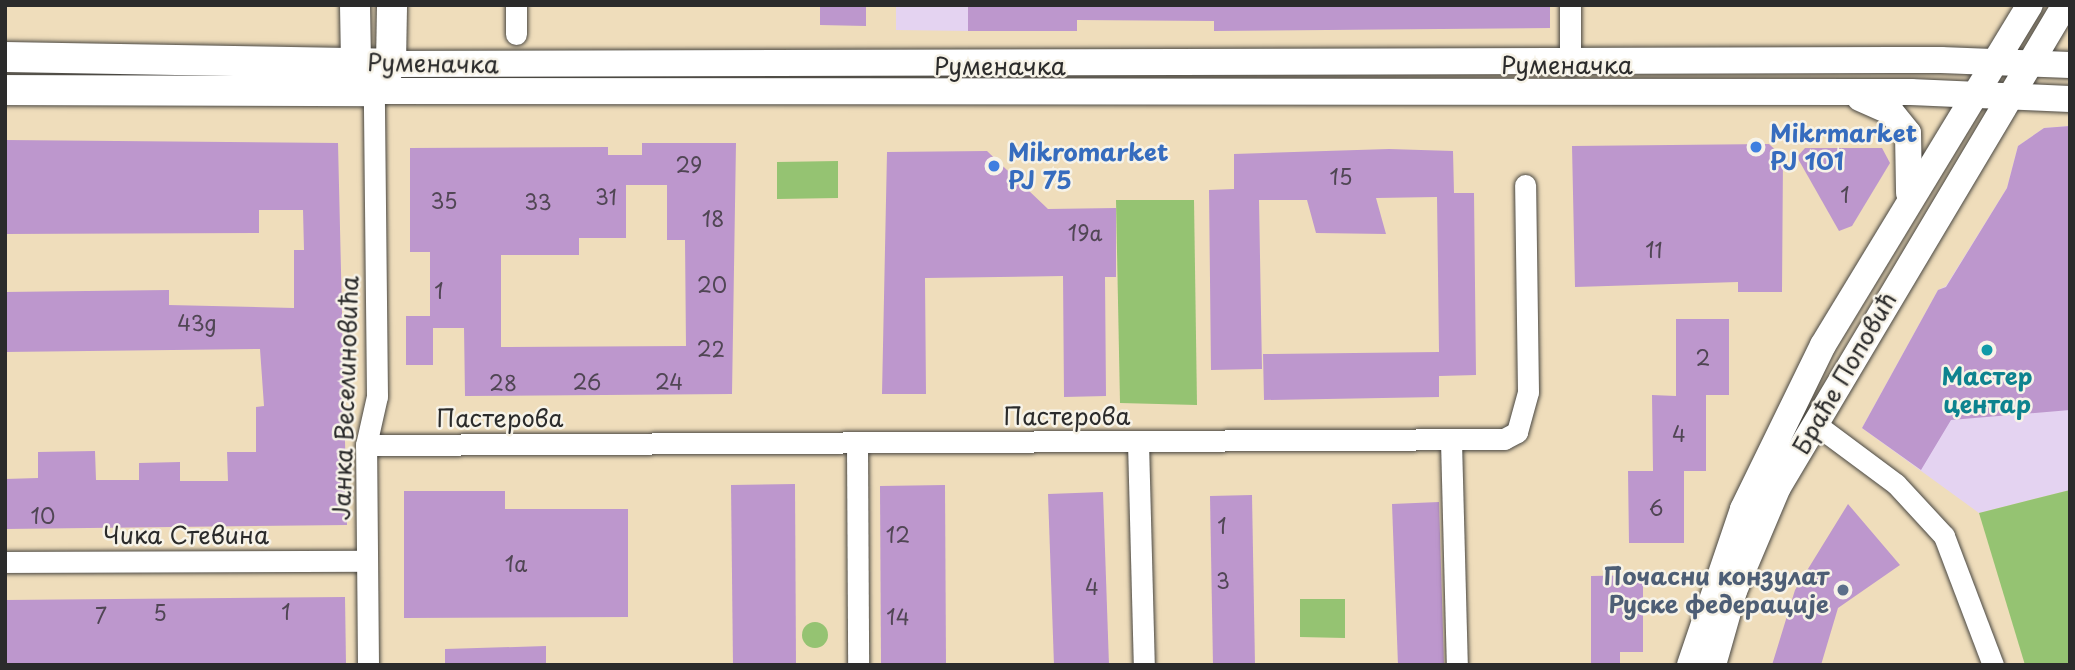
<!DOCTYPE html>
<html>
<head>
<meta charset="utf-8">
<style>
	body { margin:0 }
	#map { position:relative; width:2075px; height:670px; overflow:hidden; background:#efddbb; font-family:"Playpen Sans",sans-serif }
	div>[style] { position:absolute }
	.built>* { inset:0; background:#e4d3f1 }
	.green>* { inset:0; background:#95c372 }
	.round { border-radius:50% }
	.building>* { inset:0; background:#bd97cd }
	.roads { filter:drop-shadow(0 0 2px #484641) drop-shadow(0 0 2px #484641) }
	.minor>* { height:21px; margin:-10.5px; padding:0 10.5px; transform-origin:10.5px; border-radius:10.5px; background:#fff }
	.tertiary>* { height:26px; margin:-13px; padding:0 13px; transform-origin:13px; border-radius:13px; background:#fff }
	.secondary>* { height:30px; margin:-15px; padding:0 15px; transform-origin:15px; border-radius:15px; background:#fff }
	.dots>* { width:19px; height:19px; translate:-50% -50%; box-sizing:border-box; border:4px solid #f7f3e8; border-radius:50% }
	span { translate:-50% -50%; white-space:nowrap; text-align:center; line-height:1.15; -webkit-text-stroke:5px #f7f3e8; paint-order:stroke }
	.number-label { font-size:21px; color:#504654 }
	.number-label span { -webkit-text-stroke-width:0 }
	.street-label { font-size:24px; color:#2b2b2b }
	.shop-label { font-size:24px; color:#366cbe; font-weight:700 }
	.left { translate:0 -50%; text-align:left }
	.culture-label { font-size:24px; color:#0d838f; font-weight:700 }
	.service-label { font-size:24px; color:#4e5e75; font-weight:700 }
	.right { translate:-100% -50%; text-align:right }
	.frame { position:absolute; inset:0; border:7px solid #2b2b2b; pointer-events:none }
</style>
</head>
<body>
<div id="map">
	<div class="built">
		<i style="clip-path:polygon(896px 5px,968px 5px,968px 31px,896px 30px)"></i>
		<i style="clip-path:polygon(2070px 126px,2070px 490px,1979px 513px,1862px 428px,1938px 290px,1946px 286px,2007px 188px,2018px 146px,2044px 128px)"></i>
	</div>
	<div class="green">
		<i style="clip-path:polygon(838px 161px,838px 198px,777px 199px,777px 162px)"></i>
		<i style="clip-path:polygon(1116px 200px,1194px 200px,1197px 405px,1120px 403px)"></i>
		<i style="clip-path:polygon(2070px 490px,2070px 665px,2025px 665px,1979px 513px)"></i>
		<i style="clip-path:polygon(1300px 599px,1345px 599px,1345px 638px,1300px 637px)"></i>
		<i class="round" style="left:802px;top:622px;width:26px;height:26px"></i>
	</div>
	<div class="building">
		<i style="clip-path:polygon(820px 5px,866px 5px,866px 26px,820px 25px)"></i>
		<i style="clip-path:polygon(968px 5px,1550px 5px,1550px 28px,1214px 31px,1214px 21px,1077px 20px,1077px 31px,968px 31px)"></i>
		<i style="clip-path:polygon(2070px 126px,2070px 410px,1951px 420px,1921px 470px,1862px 428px,1938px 290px,1946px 287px,2007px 188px,2018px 146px,2044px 128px)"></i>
		<i style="clip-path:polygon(5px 140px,338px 143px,347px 525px,5px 529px,5px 479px,38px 478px,38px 452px,95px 451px,96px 480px,139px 480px,139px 463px,180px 462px,180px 481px,228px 481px,227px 452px,256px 452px,256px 407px,264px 406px,260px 349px,5px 352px,5px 292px,169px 290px,169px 305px,294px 308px,294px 250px,304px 250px,303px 210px,259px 210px,259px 233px,5px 234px)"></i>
		<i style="clip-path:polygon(evenodd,642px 143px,736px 143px,732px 394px,465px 396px,464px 328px,433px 328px,433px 365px,406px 365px,406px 316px,430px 316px,430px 252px,410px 252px,410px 148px,608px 147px,608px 155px,642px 155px,642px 143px,626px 185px,667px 185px,667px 240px,685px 240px,686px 346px,501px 347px,501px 255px,579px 255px,579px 238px,626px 238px,626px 185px)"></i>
		<i style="clip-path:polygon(1769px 144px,1783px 157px,1782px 292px,1738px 292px,1738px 282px,1575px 287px,1572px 146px)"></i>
		<i style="clip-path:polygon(1805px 148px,1882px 148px,1890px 163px,1852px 226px,1839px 231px,1797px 157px)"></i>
		<i style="clip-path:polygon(1389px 149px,1453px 151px,1454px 193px,1474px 193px,1476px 375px,1439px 376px,1439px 397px,1264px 400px,1263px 354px,1439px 352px,1437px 197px,1376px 198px,1386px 234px,1316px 233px,1307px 200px,1259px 200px,1262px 369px,1211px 370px,1209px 190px,1234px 189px,1234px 154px)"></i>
		<i style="clip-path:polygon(987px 151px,1048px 209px,1116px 208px,1116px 277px,1105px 277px,1106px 396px,1064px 397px,1063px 276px,925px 278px,926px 394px,882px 394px,887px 152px)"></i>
		<i style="clip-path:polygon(1676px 319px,1729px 319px,1729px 395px,1706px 395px,1706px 471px,1684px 471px,1684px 543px,1629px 543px,1628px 471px,1653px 471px,1652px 395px,1676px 396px)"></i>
		<i style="clip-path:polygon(795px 484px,796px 665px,733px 665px,731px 485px)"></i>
		<i style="clip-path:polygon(945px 485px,946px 665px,881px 665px,880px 486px)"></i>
		<i style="clip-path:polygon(404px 491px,505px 491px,505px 509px,628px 509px,628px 617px,404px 618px)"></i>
		<i style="clip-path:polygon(1103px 492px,1109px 665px,1054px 665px,1048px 494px)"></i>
		<i style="clip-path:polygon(1252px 495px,1255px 665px,1213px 665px,1210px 496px)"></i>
		<i style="clip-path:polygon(1439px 502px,1444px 665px,1398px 665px,1392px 504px)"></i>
		<i style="clip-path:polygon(1848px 504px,1900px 565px,1838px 608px,1821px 665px,1772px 665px,1795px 590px)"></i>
		<i style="clip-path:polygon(1643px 575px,1643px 652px,1620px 652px,1620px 665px,1591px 665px,1591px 576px)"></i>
		<i style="clip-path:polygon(345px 597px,346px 665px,5px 665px,5px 600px)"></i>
		<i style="clip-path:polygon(546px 646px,546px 665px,445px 665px,445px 649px)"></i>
	</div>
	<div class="roads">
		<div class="minor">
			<i style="left:1570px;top:5px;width:60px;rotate:90deg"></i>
			<i style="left:516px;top:34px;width:29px;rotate:-90deg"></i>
			<i style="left:1814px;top:423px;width:102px;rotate:36.6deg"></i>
			<i style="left:1896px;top:484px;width:71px;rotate:47.3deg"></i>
			<i style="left:1944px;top:536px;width:138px;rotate:69.2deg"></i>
			<i style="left:1451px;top:441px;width:224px;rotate:88.5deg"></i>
			<i style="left:1138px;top:442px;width:223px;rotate:88.5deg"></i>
			<i style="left:857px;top:443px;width:222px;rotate:89.7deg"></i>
			<i style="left:366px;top:445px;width:1138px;rotate:-0.3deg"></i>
			<i style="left:1504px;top:439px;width:15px;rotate:-28deg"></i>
			<i style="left:1517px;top:432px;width:41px;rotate:-74.6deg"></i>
			<i style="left:1528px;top:392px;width:207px;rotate:-90.8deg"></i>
			<i style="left:5px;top:562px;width:362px;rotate:-0.2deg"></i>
			<i style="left:368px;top:665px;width:220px;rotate:-90.5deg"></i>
			<i style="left:366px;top:445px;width:50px;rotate:-77.3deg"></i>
			<i style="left:377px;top:396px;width:305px;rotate:-90.6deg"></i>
		</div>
		<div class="tertiary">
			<i style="left:391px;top:64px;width:1550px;rotate:-0.15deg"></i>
			<i style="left:1941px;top:60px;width:129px;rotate:2.2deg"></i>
			<i style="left:374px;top:91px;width:1537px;rotate:0.04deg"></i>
			<i style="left:1911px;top:92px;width:159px;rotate:2.5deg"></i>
			<i style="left:1860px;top:98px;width:34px;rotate:24deg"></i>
			<i style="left:1891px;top:112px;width:27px;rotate:51deg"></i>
			<i style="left:1908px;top:133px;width:60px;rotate:89deg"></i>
			<i style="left:1690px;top:665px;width:165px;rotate:-71.2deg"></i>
			<i style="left:1743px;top:509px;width:182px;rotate:-64deg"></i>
			<i style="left:1823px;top:345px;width:398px;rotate:-58.7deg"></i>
			<i style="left:1713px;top:665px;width:77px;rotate:-74.2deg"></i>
			<i style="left:1734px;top:591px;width:113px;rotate:-67.1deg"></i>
			<i style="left:1778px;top:487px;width:561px;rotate:-59.23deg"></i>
		</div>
		<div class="secondary">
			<i style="left:355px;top:5px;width:57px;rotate:89deg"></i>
			<i style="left:356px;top:62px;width:21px;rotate:67deg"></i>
			<i style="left:5px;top:57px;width:386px;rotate:1deg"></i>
			<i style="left:383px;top:80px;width:18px;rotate:-63deg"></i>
			<i style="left:391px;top:64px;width:59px;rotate:-89deg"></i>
			<i style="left:5px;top:90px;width:369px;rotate:0.2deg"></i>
		</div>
	</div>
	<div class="dots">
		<i style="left:1756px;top:147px;background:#3f7fe0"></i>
		<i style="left:994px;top:166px;background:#3f7fe0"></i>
		<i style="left:1987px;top:350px;background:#0f9aa8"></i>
		<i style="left:1843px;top:590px;background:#5c6f8a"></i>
	</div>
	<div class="number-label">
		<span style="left:689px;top:164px">29</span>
		<span style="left:1341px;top:176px">15</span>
		<span style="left:1845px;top:194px">1</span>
		<span style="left:606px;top:196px">31</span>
		<span style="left:444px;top:200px">35</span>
		<span style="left:538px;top:201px">33</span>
		<span style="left:713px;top:218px">18</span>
		<span style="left:1085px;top:232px">19a</span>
		<span style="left:1654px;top:249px">11</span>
		<span style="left:712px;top:284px">20</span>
		<span style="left:439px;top:290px">1</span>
		<span style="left:197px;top:322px">43g</span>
		<span style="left:711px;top:348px">22</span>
		<span style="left:1703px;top:357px">2</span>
		<span style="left:587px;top:381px">26</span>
		<span style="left:669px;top:381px">24</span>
		<span style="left:503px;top:382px">28</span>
		<span style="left:1679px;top:433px">4</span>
		<span style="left:1656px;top:507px">6</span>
		<span style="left:43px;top:515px">10</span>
		<span style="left:1222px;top:525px">1</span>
		<span style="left:898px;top:534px">12</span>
		<span style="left:516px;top:563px">1a</span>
		<span style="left:1223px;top:580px">3</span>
		<span style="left:1092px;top:586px">4</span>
		<span style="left:286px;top:611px">1</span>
		<span style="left:160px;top:612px">5</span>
		<span style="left:101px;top:615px">7</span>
		<span style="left:898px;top:616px">14</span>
	</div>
	<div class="street-label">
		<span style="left:433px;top:63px;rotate:1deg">Руменачка</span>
		<span style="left:1567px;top:65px">Руменачка</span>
		<span style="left:1000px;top:66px">Руменачка</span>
		<span style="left:1844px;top:373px;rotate:-60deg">Браће Поповић</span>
		<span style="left:345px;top:398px;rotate:-88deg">Јанка Веселиновића</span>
		<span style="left:1067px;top:416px">Пастерова</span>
		<span style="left:500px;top:418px">Пастерова</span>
		<span style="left:186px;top:535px">Чика Стевина</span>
	</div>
	<div class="shop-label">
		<span class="left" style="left:1770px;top:147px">Mikrmarket<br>PJ 101</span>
		<span class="left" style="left:1008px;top:166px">Mikromarket<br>PJ 75</span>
	</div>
	<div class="culture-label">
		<span style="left:1987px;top:390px">Мастер<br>центар</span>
	</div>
	<div class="service-label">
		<span class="right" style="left:1829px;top:590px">Почасни конзулат<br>Руске федерације</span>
	</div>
	<div class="frame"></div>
</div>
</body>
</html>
